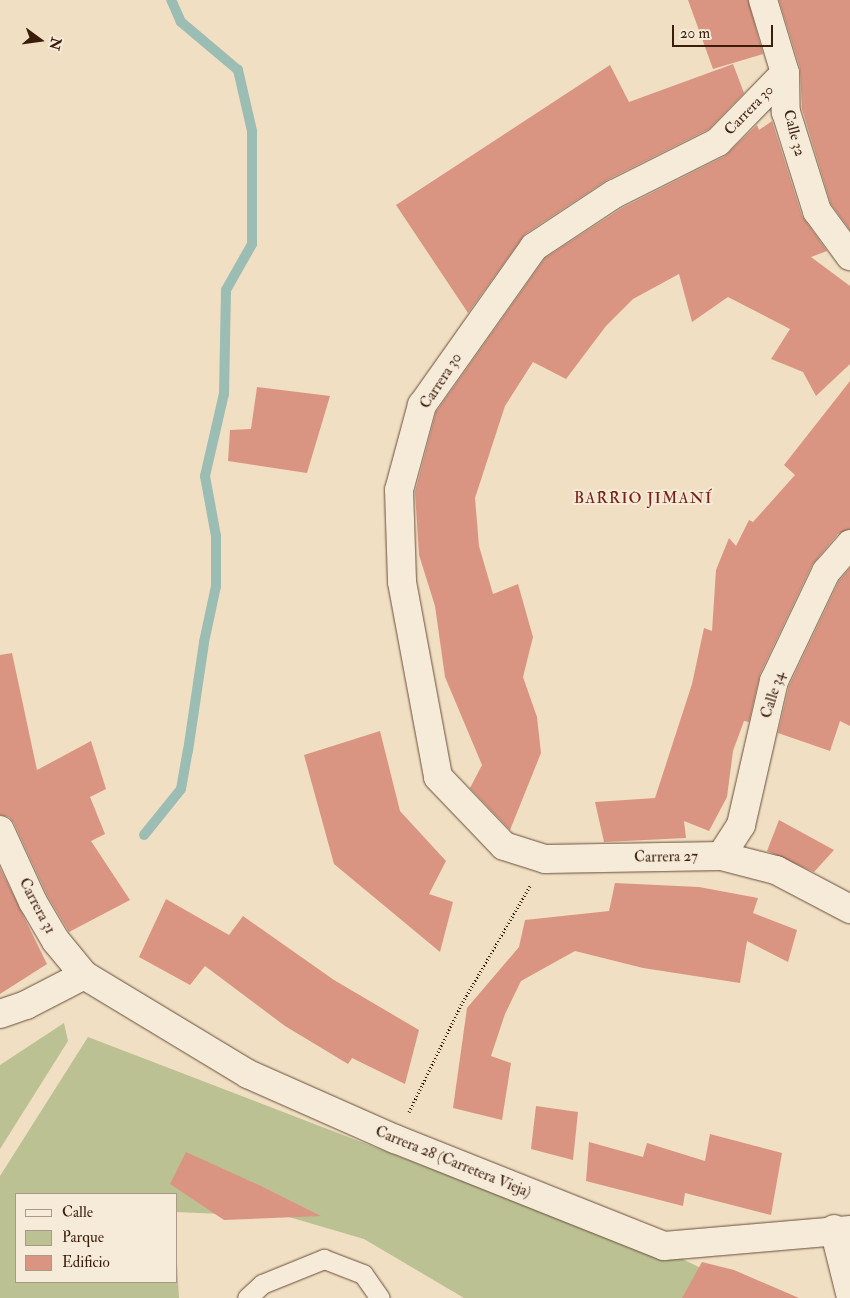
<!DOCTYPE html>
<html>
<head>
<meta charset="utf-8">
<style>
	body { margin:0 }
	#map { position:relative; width:850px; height:1298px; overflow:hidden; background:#f1dfc3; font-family:"IM FELL Double Pica",serif }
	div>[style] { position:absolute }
	.green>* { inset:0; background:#bbc193 }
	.stream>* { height:10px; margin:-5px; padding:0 5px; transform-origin:5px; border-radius:5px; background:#9bbdb3 }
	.building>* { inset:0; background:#da9582 }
	.path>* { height:3px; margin-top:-1.5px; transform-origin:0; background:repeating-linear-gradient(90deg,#3b1d0c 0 1px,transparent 0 3.5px) }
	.roads { filter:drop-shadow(0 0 1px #684e3a) drop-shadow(0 0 1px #684e3a) }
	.lane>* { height:19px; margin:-9.5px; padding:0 9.5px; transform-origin:9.5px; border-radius:9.5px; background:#f6ead8 }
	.street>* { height:28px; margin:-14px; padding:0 14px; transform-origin:14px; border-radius:14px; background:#f6ead8 }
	span { translate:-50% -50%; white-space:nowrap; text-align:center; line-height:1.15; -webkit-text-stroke:4px #f6ead8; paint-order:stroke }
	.street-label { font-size:15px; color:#3b1d0c }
	.neighbourhood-label { font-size:16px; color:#7a1f14; letter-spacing:1px }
	.legend { position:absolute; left:15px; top:1193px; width:162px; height:90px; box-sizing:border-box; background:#f6ead8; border:1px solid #ab9886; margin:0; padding:6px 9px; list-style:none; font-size:15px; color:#3b1d0c }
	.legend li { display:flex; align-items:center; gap:10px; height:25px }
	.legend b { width:25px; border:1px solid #ab9886 }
	.north { position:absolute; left:15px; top:15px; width:50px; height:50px; -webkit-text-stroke:4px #f6ead8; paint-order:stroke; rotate:104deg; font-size:14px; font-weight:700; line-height:20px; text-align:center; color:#3b1d0c }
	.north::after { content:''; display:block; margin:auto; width:18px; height:22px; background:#3b1d0c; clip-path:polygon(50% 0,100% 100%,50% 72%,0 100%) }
	.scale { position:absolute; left:672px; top:25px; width:101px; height:22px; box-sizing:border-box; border:2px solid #3b1d0c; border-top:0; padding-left:6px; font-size:15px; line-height:18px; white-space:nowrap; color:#3b1d0c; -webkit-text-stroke:4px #f6ead8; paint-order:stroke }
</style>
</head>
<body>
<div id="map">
	<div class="green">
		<i style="clip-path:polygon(64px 1023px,68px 1041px,0 1149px,0 1065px)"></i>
		<i style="clip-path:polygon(88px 1037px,429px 1168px,533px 1197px,664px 1250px,762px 1298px,464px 1298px,364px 1239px,289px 1217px,176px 1212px,176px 1194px,16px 1194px,16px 1282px,176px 1282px,176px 1244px,179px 1298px,0 1298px,0 1176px)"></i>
	</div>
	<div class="stream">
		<i style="left:144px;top:835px;width:59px;rotate:-51.2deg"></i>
		<i style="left:181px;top:789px;width:39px;rotate:-80deg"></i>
		<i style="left:188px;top:751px;width:110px;rotate:-81.6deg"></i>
		<i style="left:204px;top:642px;width:57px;rotate:-77.9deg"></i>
		<i style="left:216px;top:586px;width:50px;rotate:-90deg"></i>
		<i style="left:216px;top:536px;width:61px;rotate:-100.4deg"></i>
		<i style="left:205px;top:476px;width:84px;rotate:-77deg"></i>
		<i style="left:224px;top:394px;width:104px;rotate:-88.9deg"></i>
		<i style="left:226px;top:290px;width:53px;rotate:-60.5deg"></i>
		<i style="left:252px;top:244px;width:113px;rotate:-90deg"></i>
		<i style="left:252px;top:131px;width:63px;rotate:-102.9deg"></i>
		<i style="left:238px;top:70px;width:75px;rotate:-139.9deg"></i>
		<i style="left:181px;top:22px;width:24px;rotate:-114deg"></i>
	</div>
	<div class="building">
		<i style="clip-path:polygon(688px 0,748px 0,763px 54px,713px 69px)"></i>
		<i style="clip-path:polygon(779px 0,850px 0,850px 230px,831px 204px,802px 109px,800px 68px)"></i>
		<i style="clip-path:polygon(733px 64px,744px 93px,709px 129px,607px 180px,525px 234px,468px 313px,396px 205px,610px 65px,629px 102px)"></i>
		<i style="clip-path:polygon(772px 121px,802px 216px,827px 251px,811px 257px,850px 286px,850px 364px,816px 396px,803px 372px,771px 359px,790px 329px,728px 297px,692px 322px,679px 274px,633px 299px,606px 326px,566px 379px,533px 362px,505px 406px,475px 498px,479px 546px,493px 594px,518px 584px,533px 637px,523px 677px,537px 717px,541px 753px,510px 830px,470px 788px,482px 765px,445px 677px,435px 606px,419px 555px,415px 492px,436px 412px,545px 258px,622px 208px,725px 156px,757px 125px,759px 130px)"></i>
		<i style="clip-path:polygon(850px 381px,850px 529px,838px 534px,812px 565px,760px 674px,749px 722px,744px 721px,733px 751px,727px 797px,709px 831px,684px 821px,686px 838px,604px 842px,595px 802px,655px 798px,692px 684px,704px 628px,712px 631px,716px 570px,729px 538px,736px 546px,749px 520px,753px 522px,795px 475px,784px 465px)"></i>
		<i style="clip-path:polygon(257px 387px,330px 396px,307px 473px,228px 461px,230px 430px,251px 429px)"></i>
		<i style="clip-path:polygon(850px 568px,850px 726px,840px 721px,830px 751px,778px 733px,789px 686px,839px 581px)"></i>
		<i style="clip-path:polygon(12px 653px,37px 770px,91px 741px,106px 789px,90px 797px,105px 834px,91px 841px,130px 900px,69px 932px,47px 895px,14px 823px,9px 817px,0 815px,0 655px)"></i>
		<i style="clip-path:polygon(380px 731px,400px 811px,446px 861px,429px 894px,453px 902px,440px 952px,334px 864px,304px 755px)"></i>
		<i style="clip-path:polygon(779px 820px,834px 850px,814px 872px,767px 851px)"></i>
		<i style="clip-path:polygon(0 868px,47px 964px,0 994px)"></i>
		<i style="clip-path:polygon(615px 883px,699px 887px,758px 898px,753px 913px,797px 930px,788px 962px,747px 941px,740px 983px,643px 968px,575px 951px,521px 981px,505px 1014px,491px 1056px,511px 1063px,502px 1120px,453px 1108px,467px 1008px,519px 947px,525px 920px,609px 911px)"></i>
		<i style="clip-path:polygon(166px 899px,229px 935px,243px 916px,334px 980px,419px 1030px,405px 1084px,352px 1058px,348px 1064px,285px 1026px,205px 966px,190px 985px,139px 957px)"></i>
		<i style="clip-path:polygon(536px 1106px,578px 1112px,573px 1160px,531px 1149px)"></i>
		<i style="clip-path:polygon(710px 1134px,782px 1153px,771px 1215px,685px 1193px,683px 1206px,586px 1181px,589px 1142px,643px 1157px,647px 1143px,705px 1161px)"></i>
		<i style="clip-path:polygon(186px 1152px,259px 1185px,321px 1216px,224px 1220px,170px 1184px)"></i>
		<i style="clip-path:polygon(702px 1262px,734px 1270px,799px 1298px,682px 1298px)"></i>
	</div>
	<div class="path">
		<i style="left:409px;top:1112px;width:119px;rotate:-64.1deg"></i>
		<i style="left:461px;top:1005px;width:138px;rotate:-59.9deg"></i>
	</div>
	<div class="roads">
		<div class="lane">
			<i style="left:247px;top:1298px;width:21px;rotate:-43deg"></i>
			<i style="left:262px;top:1284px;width:67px;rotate:-22deg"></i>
			<i style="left:324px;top:1259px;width:42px;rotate:21deg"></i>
			<i style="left:363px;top:1274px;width:29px;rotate:55deg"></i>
		</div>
		<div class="street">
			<i style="left:763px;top:0;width:76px;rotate:73.2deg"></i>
			<i style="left:785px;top:73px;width:39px;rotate:89deg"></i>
			<i style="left:786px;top:112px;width:104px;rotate:72.6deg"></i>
			<i style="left:817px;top:211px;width:56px;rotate:53.7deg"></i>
			<i style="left:785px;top:73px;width:96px;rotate:134.2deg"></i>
			<i style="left:718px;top:142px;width:116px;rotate:153.4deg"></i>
			<i style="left:614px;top:194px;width:96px;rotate:146.5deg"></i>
			<i style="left:534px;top:247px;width:194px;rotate:125.3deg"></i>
			<i style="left:422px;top:405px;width:88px;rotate:105.1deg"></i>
			<i style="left:399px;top:490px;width:92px;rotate:88.1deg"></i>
			<i style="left:402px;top:582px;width:198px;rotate:79.5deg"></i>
			<i style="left:438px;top:777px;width:95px;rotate:46.3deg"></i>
			<i style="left:504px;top:846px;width:43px;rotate:17.6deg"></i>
			<i style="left:545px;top:859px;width:176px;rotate:-1deg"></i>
			<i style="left:721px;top:856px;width:57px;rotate:14.3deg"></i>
			<i style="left:776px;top:870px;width:84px;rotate:27.8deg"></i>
			<i style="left:0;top:830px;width:79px;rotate:65.4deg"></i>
			<i style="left:33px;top:902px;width:45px;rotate:59.5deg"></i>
			<i style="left:56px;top:941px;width:44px;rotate:50.5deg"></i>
			<i style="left:84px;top:975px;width:192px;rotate:31.1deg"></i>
			<i style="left:248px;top:1074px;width:161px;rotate:23.9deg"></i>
			<i style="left:395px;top:1139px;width:289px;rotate:21.7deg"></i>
			<i style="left:664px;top:1246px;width:187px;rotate:-4.9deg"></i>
			<i style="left:721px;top:856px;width:37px;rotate:-57deg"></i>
			<i style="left:741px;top:825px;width:148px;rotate:-77.1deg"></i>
			<i style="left:774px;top:681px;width:121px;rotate:-64.5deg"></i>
			<i style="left:826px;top:572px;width:37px;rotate:-49deg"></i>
			<i style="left:0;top:1014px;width:28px;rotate:-19deg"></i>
			<i style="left:26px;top:1005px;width:65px;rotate:-27.3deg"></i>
			<i style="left:834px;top:1229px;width:66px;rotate:76deg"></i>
		</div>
	</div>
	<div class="street-label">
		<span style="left:749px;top:110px;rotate:-46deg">Carrera 30</span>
		<span style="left:794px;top:133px;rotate:75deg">Calle 32</span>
		<span style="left:441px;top:381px;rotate:-57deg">Carrera 30</span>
		<span style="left:773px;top:695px;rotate:-73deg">Calle 34</span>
		<span style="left:666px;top:857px;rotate:-1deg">Carrera 27</span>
		<span style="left:37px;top:906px;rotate:62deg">Carrera 31</span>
		<span style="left:453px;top:1162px;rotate:22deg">Carrera 28 (Carretera Vieja)</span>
	</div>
	<div class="neighbourhood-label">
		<span style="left:643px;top:498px">BARRIO JIMANÍ</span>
	</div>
	<ul class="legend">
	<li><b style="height:6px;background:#f6ead8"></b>Calle</li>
	<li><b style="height:14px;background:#bbc193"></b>Parque</li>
	<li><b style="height:14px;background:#da9582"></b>Edificio</li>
	</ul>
	<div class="north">N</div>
	<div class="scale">20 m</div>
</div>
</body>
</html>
